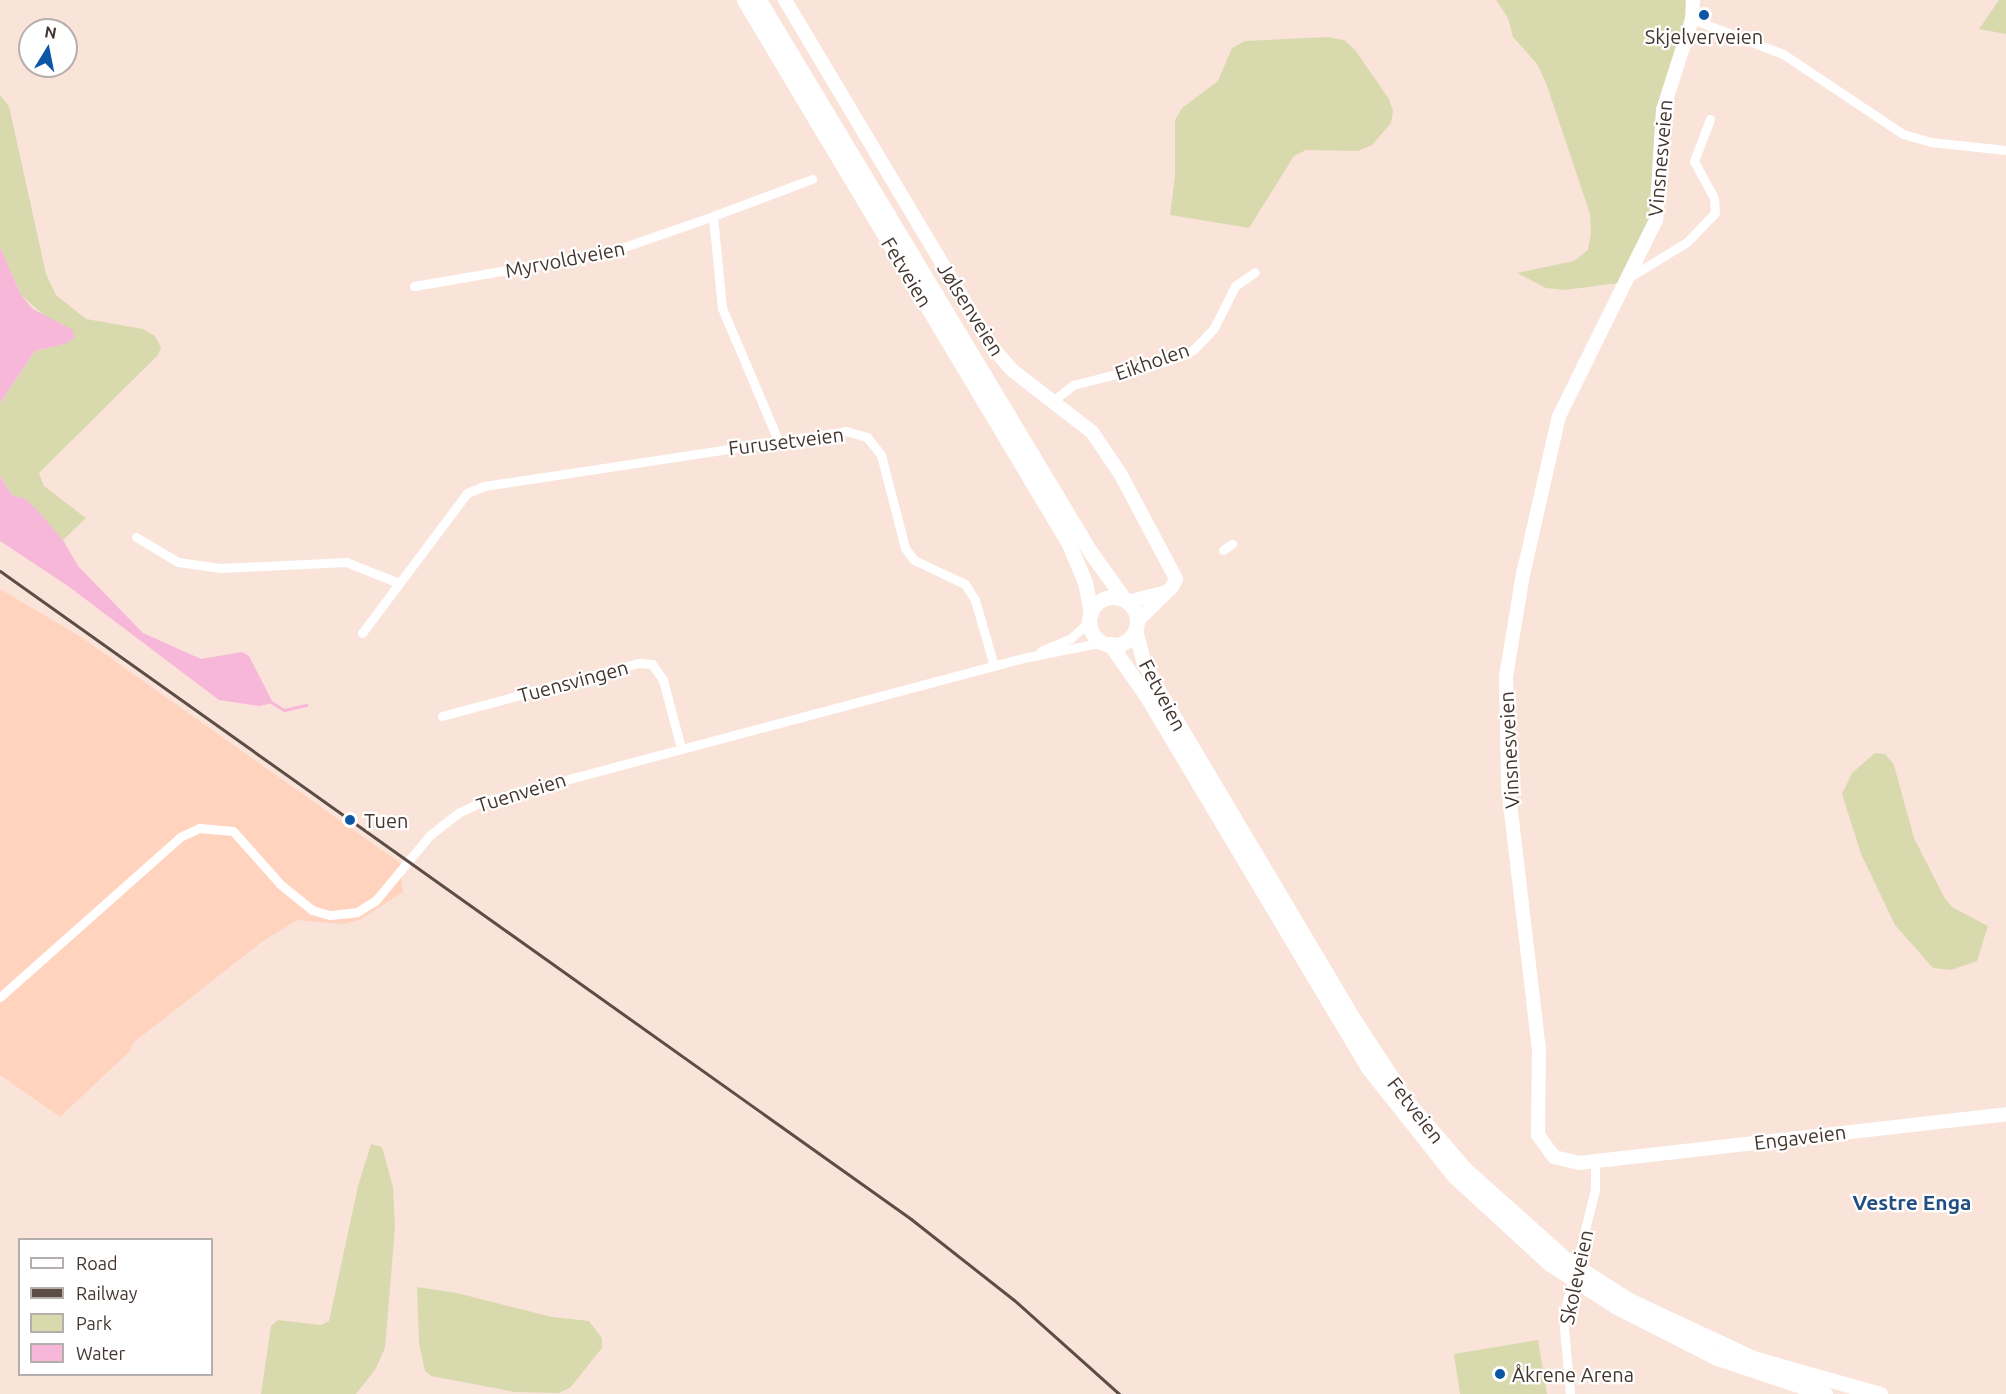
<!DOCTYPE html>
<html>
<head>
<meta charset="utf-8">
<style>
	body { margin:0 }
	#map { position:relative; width:2006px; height:1394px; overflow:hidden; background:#fae4da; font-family:Ubuntu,sans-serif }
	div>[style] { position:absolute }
	.built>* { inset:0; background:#ffd3be }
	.green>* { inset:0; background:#d8daae }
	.water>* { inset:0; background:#f7b7d8 }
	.stream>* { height:3px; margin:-1.5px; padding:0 1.5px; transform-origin:1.5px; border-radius:1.5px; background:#f7b7d8 }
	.minor>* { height:9px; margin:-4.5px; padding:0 4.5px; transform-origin:4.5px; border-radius:4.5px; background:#fff }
	.secondary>* { height:14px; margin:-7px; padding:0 7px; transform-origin:7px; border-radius:7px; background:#fff }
	.trunk>* { height:15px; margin:-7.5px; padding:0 7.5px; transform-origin:7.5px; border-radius:7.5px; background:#fff }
	.trunk>.ring { margin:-7.5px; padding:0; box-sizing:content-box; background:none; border:15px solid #fff; border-radius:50% }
	.rail>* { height:3px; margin:-1.5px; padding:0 1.5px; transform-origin:1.5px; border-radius:1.5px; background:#5c4d45 }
	.dots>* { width:16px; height:16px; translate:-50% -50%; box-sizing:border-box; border:3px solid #fff; border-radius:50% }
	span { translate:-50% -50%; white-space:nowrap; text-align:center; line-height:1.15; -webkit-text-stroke:4.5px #fff; paint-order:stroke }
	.poi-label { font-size:20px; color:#44362f }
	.left { translate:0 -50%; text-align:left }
	.street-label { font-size:20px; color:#44362f }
	.neighbourhood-label { font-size:21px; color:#234e82; font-weight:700 }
	.legend { position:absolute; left:18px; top:1238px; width:195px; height:138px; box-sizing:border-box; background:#fff; border:2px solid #b4afac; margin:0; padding:8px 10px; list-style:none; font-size:18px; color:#44362f }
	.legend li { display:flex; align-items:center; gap:12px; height:30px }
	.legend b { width:30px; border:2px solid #b4afac }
	.north { position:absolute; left:18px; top:18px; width:60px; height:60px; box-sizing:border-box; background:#fff; border:2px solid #b4afac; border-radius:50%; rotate:10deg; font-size:16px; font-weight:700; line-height:24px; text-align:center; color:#44362f }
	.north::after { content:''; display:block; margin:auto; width:21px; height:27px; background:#0c56a5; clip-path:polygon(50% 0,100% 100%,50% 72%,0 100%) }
</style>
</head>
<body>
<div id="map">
	<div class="built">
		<i style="clip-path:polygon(0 589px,81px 637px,400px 863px,403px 892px,360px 920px,342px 924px,297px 920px,263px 941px,133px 1043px,130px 1051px,60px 1117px,0 1075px)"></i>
	</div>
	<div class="green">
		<i style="clip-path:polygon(1496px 0,1685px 0,1688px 11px,1662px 108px,1651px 228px,1618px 283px,1565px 290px,1546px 288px,1517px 273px,1574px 261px,1588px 250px,1591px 233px,1590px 214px,1546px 83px,1537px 64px,1513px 37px,1508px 18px)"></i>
		<i style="clip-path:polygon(1999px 0,2006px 0,2006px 34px,1979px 29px)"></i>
		<i style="clip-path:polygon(1327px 37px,1344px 40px,1355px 50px,1389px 99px,1393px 111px,1391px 123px,1372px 145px,1358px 151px,1306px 150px,1294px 156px,1249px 228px,1170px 215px,1175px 176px,1175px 120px,1182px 108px,1218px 81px,1232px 48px,1245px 41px)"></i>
		<i style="clip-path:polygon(0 95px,9px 106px,46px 274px,56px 295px,86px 319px,143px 329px,155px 336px,161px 347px,158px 355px,39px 473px,44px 486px,86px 518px,63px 540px,26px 500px,12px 495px,0 476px,0 403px,35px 351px,65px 344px,47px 318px,21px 295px,0 247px)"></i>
		<i style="clip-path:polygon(1875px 753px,1885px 754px,1894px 765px,1914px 838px,1944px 897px,1952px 907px,1988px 926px,1977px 961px,1951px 970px,1933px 968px,1895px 925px,1861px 854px,1842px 794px,1852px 773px)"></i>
		<i style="clip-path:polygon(371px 1144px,382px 1147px,393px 1187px,395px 1227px,385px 1348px,375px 1370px,356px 1394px,261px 1394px,271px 1326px,278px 1320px,321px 1325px,329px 1321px,358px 1186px)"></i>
		<i style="clip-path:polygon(417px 1287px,457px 1293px,552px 1317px,589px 1321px,602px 1338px,602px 1348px,570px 1388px,558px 1393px,515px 1392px,431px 1376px,425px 1371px,419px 1344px)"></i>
		<i style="clip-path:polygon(1538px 1340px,1547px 1394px,1460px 1394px,1454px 1354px)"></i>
	</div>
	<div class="water">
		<i style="clip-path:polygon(0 247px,21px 295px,33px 309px,73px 330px,74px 338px,65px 344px,35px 351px,0 403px)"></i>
		<i style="clip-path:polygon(0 476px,12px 495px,26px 499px,39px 512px,63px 540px,78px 566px,143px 633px,201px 659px,242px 652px,249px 656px,273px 703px,259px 706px,219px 700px,68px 586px,0 541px)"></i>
	</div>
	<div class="stream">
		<i style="left:271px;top:702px;width:15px;rotate:32deg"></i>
		<i style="left:284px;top:710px;width:23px;rotate:-13deg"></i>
	</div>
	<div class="minor">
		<i style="left:1692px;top:19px;width:97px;rotate:21deg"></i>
		<i style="left:1783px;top:54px;width:144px;rotate:33.7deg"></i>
		<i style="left:1903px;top:134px;width:29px;rotate:16deg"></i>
		<i style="left:1931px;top:142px;width:75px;rotate:6.1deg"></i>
		<i style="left:1628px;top:278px;width:69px;rotate:-31.4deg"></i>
		<i style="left:1687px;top:242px;width:40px;rotate:-46deg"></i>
		<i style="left:1715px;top:213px;width:15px;rotate:-94deg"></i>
		<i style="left:1714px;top:198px;width:42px;rotate:-118.4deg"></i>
		<i style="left:1694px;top:161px;width:45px;rotate:-69.1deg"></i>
		<i style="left:414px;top:286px;width:196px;rotate:-9.7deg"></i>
		<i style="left:607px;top:253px;width:112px;rotate:-19.2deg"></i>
		<i style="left:1053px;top:401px;width:26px;rotate:-39deg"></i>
		<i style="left:1073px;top:385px;width:97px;rotate:-14.3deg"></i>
		<i style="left:1167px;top:361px;width:28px;rotate:-23deg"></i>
		<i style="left:1193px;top:350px;width:30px;rotate:-46deg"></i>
		<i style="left:1214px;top:328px;width:47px;rotate:-63.4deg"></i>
		<i style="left:1235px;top:286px;width:24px;rotate:-35deg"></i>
		<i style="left:778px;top:440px;width:143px;rotate:-113deg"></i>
		<i style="left:722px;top:308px;width:92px;rotate:-95.6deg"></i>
		<i style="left:713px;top:216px;width:106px;rotate:-20.5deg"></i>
		<i style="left:136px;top:537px;width:49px;rotate:30.8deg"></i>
		<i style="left:178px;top:562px;width:42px;rotate:8.1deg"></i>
		<i style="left:220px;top:568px;width:126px;rotate:-2.7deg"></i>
		<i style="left:346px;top:562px;width:57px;rotate:21.6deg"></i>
		<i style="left:1223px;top:550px;width:11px;rotate:-34deg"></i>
		<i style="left:362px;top:633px;width:175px;rotate:-53.1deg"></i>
		<i style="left:467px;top:493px;width:18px;rotate:-22deg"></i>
		<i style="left:484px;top:486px;width:366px;rotate:-8.6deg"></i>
		<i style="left:846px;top:431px;width:22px;rotate:16deg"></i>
		<i style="left:867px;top:437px;width:23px;rotate:52deg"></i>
		<i style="left:881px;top:455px;width:96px;rotate:75.5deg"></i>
		<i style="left:905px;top:548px;width:15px;rotate:53deg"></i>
		<i style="left:914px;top:560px;width:56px;rotate:25.2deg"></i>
		<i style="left:965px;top:584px;width:19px;rotate:58deg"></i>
		<i style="left:975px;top:600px;width:69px;rotate:73.9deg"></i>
		<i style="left:1041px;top:651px;width:33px;rotate:-23deg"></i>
		<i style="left:1071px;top:638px;width:25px;rotate:-42deg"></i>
		<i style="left:442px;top:716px;width:204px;rotate:-15.1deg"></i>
		<i style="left:639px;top:663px;width:13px;rotate:4deg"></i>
		<i style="left:652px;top:664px;width:19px;rotate:55deg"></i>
		<i style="left:663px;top:680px;width:70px;rotate:75.2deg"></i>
		<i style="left:0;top:997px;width:241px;rotate:-41.6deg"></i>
		<i style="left:180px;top:837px;width:21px;rotate:-25deg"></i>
		<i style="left:199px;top:828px;width:34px;rotate:5deg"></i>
		<i style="left:233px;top:831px;width:71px;rotate:48.4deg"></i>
		<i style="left:280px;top:884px;width:41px;rotate:39.1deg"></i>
		<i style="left:312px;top:910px;width:19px;rotate:16deg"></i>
		<i style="left:330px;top:915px;width:27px;rotate:-6deg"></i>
		<i style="left:357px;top:912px;width:22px;rotate:-32deg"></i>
		<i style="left:376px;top:900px;width:85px;rotate:-50.3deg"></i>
		<i style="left:430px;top:835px;width:36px;rotate:-38deg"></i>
		<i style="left:458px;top:813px;width:23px;rotate:-25deg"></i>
		<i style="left:479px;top:803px;width:563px;rotate:-14.92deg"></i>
		<i style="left:1023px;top:658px;width:83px;rotate:-11.2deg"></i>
		<i style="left:1570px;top:1394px;width:77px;rotate:-95.2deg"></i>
		<i style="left:1563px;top:1317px;width:131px;rotate:-75.9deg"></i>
		<i style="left:1595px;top:1190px;width:29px;rotate:-90deg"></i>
	</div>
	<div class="secondary">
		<i style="left:785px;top:0;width:404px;rotate:59.2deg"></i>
		<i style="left:992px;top:347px;width:30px;rotate:49deg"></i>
		<i style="left:1012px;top:370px;width:101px;rotate:37.8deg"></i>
		<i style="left:1092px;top:432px;width:52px;rotate:56deg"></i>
		<i style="left:1121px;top:475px;width:118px;rotate:62.1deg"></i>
		<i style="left:1176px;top:579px;width:9px;rotate:117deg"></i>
		<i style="left:1172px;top:587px;width:49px;rotate:135.8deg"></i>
		<i style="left:1693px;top:0;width:19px;rotate:93deg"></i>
		<i style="left:1692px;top:19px;width:96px;rotate:107.7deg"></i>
		<i style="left:1663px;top:110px;width:110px;rotate:93.6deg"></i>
		<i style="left:1656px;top:220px;width:219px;rotate:116.3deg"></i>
		<i style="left:1559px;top:416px;width:162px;rotate:102.8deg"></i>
		<i style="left:1523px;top:574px;width:104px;rotate:99.4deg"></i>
		<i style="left:1506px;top:677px;width:109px;rotate:88.9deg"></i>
		<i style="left:1508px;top:786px;width:264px;rotate:83.3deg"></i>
		<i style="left:1539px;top:1048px;width:87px;rotate:90.7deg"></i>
		<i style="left:1538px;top:1135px;width:27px;rotate:54deg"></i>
		<i style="left:1554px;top:1157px;width:26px;rotate:13deg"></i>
		<i style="left:1579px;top:1163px;width:430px;rotate:-6.5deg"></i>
		<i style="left:1127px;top:602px;width:36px;rotate:-14deg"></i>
	</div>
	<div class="trunk">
		<i style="left:744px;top:0;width:634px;rotate:59.14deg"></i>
		<i style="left:1069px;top:544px;width:41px;rotate:67.2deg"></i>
		<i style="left:1085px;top:582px;width:32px;rotate:79deg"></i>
		<i style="left:759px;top:0;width:645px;rotate:59.02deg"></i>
		<i style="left:1091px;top:553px;width:58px;rotate:54.1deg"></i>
		<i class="ring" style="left:1089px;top:597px;width:33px;height:33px"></i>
		<i style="left:1135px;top:630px;width:31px;rotate:75deg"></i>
		<i style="left:1143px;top:660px;width:34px;rotate:63deg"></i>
		<i style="left:1158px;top:690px;width:374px;rotate:59.3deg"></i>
		<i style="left:1349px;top:1012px;width:110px;rotate:56.9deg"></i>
		<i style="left:1409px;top:1104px;width:86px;rotate:49.3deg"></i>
		<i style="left:1465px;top:1169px;width:138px;rotate:41.8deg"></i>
		<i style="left:1568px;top:1261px;width:72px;rotate:32.6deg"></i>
		<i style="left:1629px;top:1300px;width:137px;rotate:25.1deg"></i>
		<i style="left:1753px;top:1358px;width:132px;rotate:15.8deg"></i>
		<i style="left:1110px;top:644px;width:65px;rotate:55.1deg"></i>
		<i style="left:1147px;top:697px;width:433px;rotate:59.2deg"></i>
		<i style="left:1369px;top:1069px;width:138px;rotate:51.5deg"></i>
		<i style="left:1455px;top:1177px;width:129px;rotate:42.5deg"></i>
		<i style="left:1550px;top:1264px;width:77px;rotate:32.9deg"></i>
		<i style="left:1615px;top:1306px;width:114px;rotate:27deg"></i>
		<i style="left:1717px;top:1358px;width:114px;rotate:18.4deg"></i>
	</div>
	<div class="rail">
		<i style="left:0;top:571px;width:1118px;rotate:35.42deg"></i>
		<i style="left:911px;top:1219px;width:131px;rotate:38.2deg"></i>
		<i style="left:1014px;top:1300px;width:141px;rotate:41.8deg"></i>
	</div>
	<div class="dots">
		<i style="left:1704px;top:15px;background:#0c56a5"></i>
		<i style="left:350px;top:820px;background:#0c56a5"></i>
		<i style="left:1500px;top:1374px;background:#0c56a5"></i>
	</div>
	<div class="poi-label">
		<span style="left:1704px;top:36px">Skjelverveien</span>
		<span class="left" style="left:364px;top:820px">Tuen</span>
		<span class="left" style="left:1512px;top:1374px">Åkrene Arena</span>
	</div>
	<div class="street-label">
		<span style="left:1660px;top:158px;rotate:-85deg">Vinsnesveien</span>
		<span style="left:565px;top:259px;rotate:-11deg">Myrvoldveien</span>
		<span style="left:907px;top:272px;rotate:59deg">Fetveien</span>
		<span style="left:971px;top:309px;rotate:58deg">Jølsenveien</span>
		<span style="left:1152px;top:361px;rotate:-19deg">Eikholen</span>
		<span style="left:786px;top:441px;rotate:-7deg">Furusetveien</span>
		<span style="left:573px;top:681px;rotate:-15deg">Tuensvingen</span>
		<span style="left:1163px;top:695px;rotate:62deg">Fetveien</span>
		<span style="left:1509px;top:750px;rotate:-93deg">Vinsnesveien</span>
		<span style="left:521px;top:792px;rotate:-17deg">Tuenveien</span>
		<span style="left:1416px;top:1110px;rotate:52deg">Fetveien</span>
		<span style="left:1800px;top:1137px;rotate:-7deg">Engaveien</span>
		<span style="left:1576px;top:1277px;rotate:-78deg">Skoleveien</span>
	</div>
	<div class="neighbourhood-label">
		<span style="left:1912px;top:1202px">Vestre Enga</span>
	</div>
	<ul class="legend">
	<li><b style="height:8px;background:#fff"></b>Road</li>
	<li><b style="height:8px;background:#5c4d45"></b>Railway</li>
	<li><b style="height:16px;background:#d8daae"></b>Park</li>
	<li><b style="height:16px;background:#f7b7d8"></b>Water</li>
	</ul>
	<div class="north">N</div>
</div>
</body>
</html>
